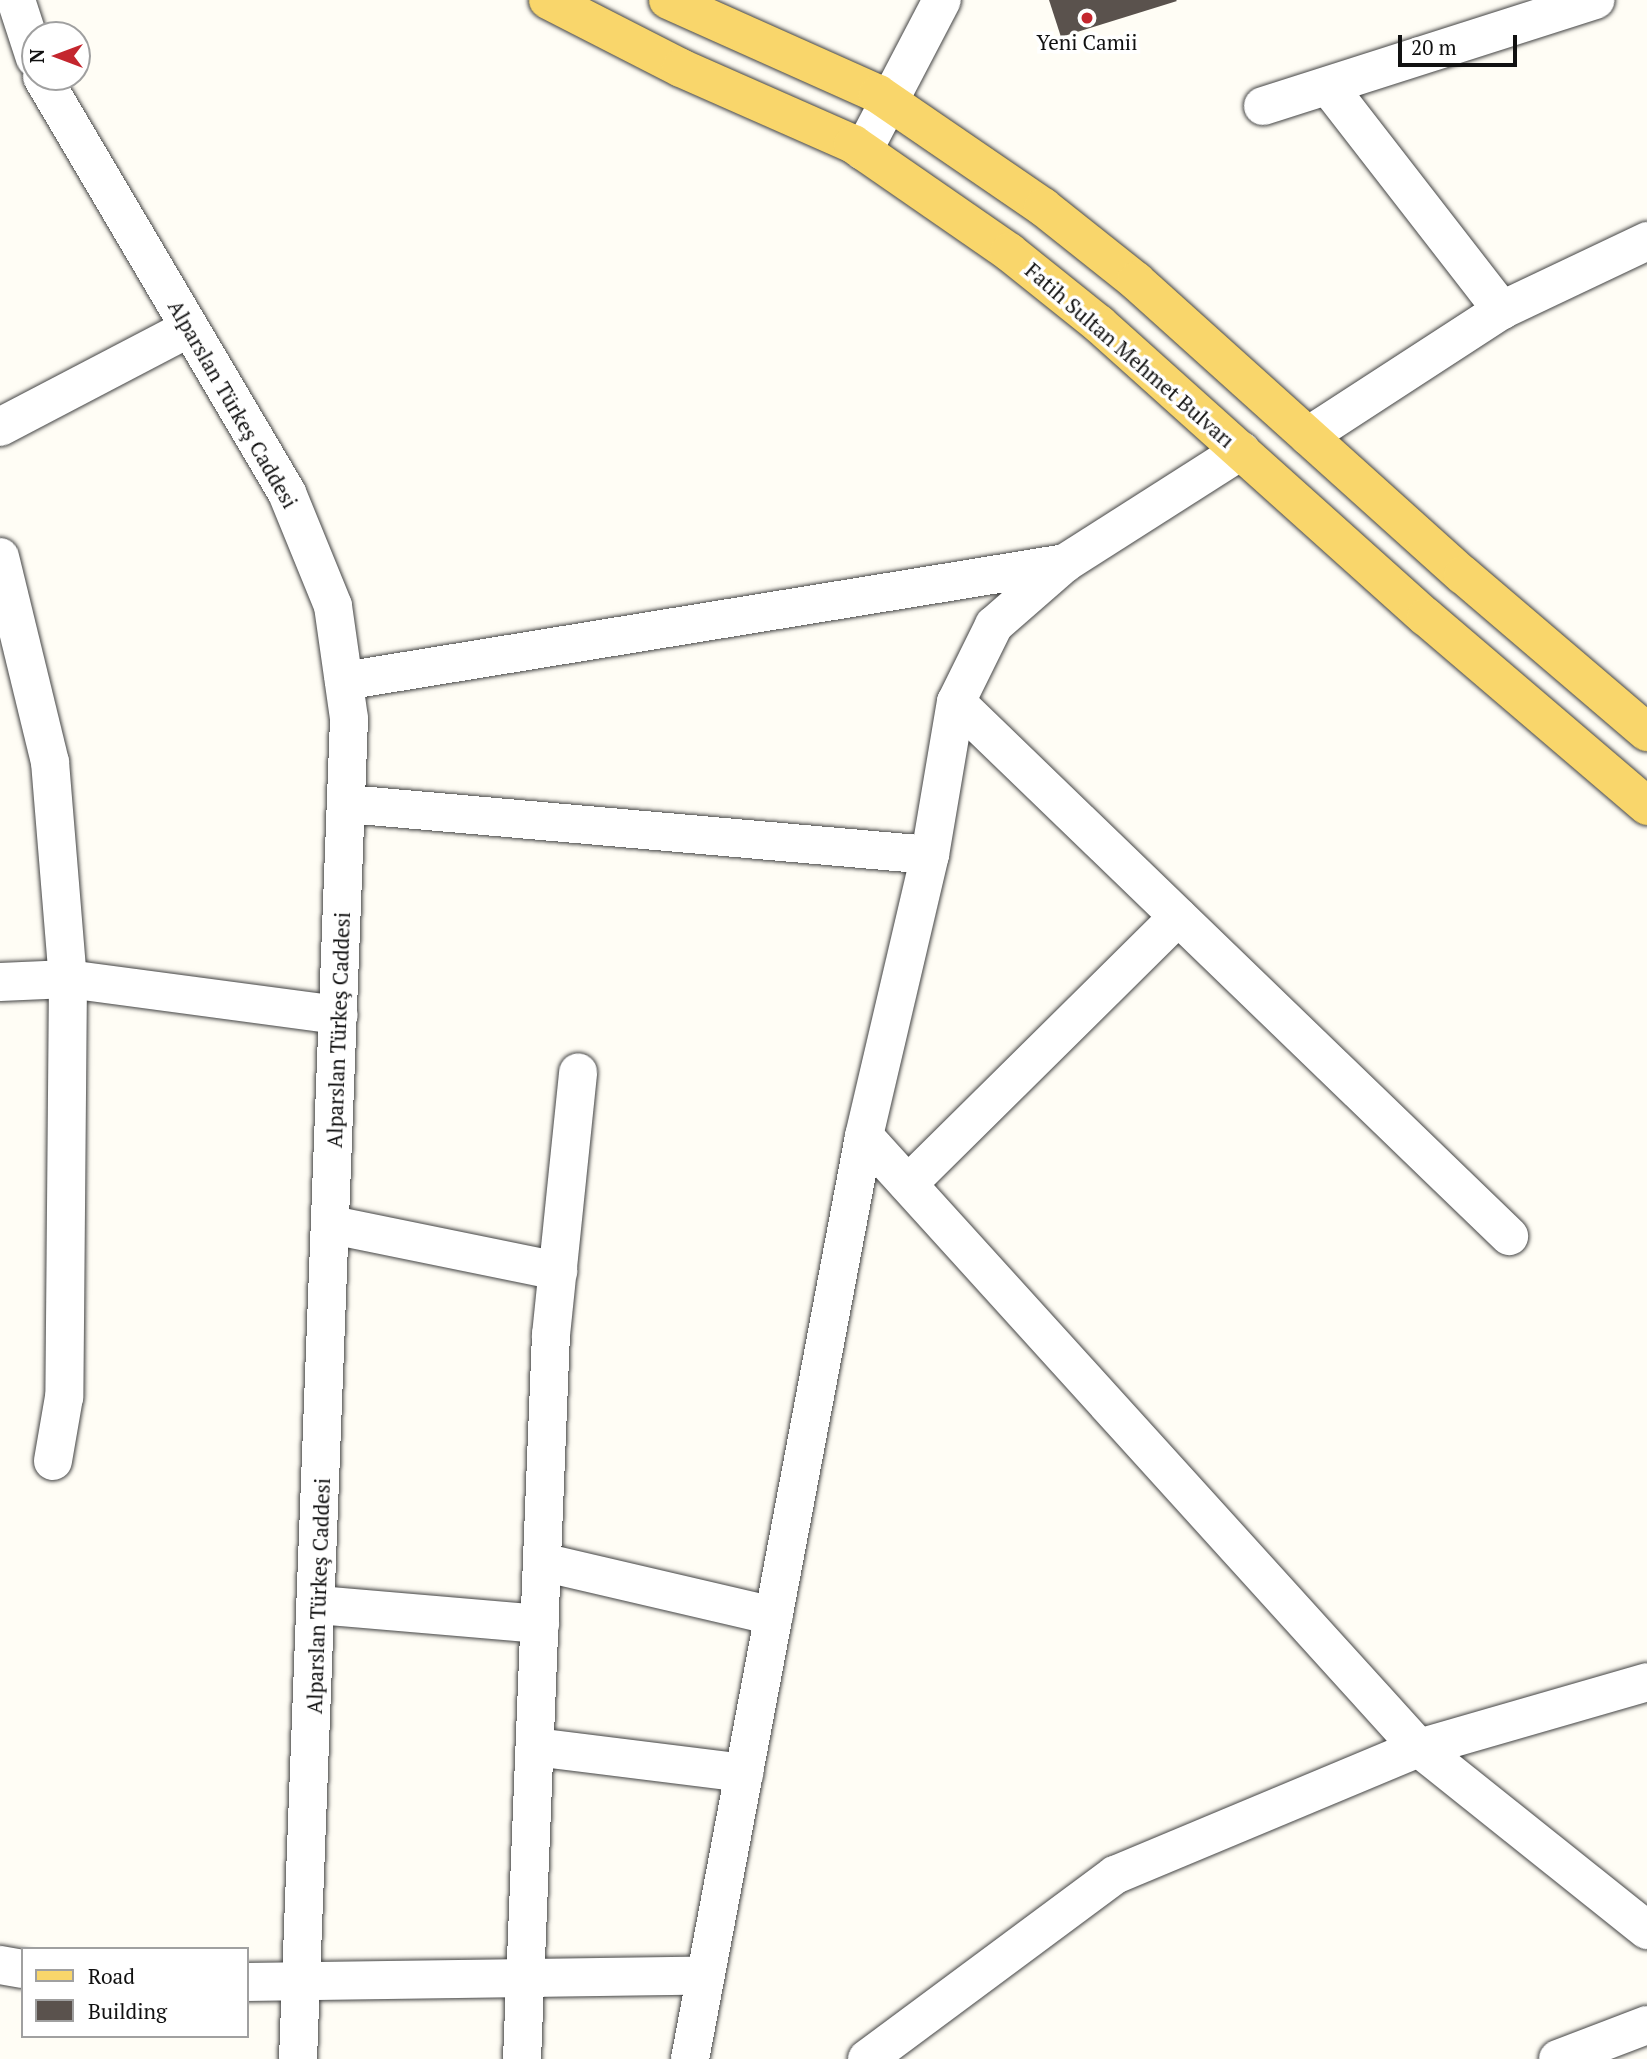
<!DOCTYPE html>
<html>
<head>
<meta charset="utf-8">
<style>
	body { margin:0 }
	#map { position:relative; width:1647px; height:2059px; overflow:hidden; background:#fffdf5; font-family:"PT Serif",serif }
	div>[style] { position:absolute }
	.building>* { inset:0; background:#5a524d }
	.roads { filter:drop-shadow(0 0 2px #444) drop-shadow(0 0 2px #444) }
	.minor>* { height:38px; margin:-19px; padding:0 19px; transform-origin:19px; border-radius:19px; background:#fff }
	.tertiary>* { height:38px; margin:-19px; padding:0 19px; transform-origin:19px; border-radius:19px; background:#fff }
	.primary>* { height:38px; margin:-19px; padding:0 19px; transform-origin:19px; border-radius:19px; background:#f9d66b }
	.dots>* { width:19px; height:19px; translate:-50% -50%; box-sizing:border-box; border:4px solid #fff; border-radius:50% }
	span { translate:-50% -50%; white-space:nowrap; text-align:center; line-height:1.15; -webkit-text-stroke:7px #fff; paint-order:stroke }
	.poi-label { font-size:21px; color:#111 }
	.street-label { font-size:21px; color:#111 }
	.legend { position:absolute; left:21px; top:1947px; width:228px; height:91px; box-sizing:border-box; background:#fff; border:2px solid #a0a0a0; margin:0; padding:9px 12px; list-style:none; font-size:21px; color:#111 }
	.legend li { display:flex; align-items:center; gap:14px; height:35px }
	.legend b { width:35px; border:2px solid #a0a0a0 }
	.north { position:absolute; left:21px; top:21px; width:70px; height:70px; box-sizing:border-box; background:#fff; border:2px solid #a0a0a0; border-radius:50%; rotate:270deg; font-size:19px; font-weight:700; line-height:28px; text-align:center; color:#111 }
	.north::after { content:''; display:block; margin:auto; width:24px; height:32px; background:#c4262e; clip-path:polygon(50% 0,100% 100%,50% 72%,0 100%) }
	.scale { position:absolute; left:1398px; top:35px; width:119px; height:32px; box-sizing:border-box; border:4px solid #111; border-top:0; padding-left:9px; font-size:21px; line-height:24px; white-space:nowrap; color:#111; -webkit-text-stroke:5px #fff; paint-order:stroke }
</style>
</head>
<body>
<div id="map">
	<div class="building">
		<i style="clip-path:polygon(1049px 0,1176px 0,1177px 1px,1061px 37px)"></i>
	</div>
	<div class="roads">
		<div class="minor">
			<i style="left:1328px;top:86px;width:284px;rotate:52.2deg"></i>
			<i style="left:1263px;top:106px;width:349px;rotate:-17.7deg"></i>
			<i style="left:0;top:427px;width:213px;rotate:-27.6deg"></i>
			<i style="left:1308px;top:436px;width:231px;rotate:-33deg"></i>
			<i style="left:1502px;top:310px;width:161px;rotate:-25.4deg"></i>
			<i style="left:0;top:557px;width:211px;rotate:76.3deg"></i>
			<i style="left:50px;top:762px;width:218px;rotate:85.3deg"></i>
			<i style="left:68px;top:979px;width:418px;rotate:90.5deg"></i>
			<i style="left:64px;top:1397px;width:65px;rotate:99.8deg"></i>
			<i style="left:344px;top:681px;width:731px;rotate:-9.29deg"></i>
			<i style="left:956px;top:702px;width:769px;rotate:44deg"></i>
			<i style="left:347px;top:804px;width:585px;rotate:5deg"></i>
			<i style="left:0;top:982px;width:68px;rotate:-2.5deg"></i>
			<i style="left:68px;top:979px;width:273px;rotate:7.6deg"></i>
			<i style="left:864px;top:1136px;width:826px;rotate:47.8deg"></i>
			<i style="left:1419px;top:1748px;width:292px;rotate:38.6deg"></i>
			<i style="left:908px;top:1184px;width:380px;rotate:-44.7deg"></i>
			<i style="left:332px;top:1225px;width:231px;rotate:11.5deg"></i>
			<i style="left:542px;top:1562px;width:238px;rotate:13.1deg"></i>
			<i style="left:318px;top:1605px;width:223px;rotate:4.9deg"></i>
			<i style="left:535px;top:1747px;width:211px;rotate:7.1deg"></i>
			<i style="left:0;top:1965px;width:23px;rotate:10deg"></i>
			<i style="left:247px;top:1982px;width:458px;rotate:-0.8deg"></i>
			<i style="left:522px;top:2059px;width:725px;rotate:-87.71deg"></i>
			<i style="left:551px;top:1335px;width:264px;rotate:-84.1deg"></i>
			<i style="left:690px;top:2059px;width:939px;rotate:-79.32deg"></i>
			<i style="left:864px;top:1136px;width:289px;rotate:-76.8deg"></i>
			<i style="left:930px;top:855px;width:155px;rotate:-80.4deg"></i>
			<i style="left:956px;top:702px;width:86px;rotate:-63.7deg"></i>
			<i style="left:994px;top:625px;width:94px;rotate:-41.1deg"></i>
			<i style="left:1065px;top:563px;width:209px;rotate:-32.5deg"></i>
			<i style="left:1558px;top:2059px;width:95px;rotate:-20.9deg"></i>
		</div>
		<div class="tertiary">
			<i style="left:16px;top:0;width:61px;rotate:71.9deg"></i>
			<i style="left:42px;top:77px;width:483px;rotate:59.5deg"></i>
			<i style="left:287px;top:493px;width:122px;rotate:67.8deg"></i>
			<i style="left:333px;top:606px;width:114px;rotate:81.9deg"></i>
			<i style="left:349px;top:719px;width:1341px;rotate:92.18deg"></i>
			<i style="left:863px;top:151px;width:170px;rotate:-62.4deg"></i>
			<i style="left:867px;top:2059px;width:309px;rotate:-36.6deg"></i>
			<i style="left:1115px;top:1875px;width:329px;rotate:-22.7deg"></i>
			<i style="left:1419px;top:1748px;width:237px;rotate:-16.1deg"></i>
		</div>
		<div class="primary">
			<i style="left:548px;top:0;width:149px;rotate:27.1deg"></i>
			<i style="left:681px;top:68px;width:188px;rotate:23.8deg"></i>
			<i style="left:853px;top:144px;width:190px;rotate:34.7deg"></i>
			<i style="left:1009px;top:252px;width:115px;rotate:38.7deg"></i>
			<i style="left:1099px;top:324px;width:439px;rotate:41.9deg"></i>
			<i style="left:1426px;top:617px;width:291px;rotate:40.5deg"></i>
			<i style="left:668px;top:0;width:230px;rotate:24.1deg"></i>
			<i style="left:878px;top:94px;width:200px;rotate:34.4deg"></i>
			<i style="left:1043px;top:207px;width:119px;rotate:38.5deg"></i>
			<i style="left:1136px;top:281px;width:440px;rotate:42deg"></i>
			<i style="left:1463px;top:575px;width:242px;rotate:40.5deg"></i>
		</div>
	</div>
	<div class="dots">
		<i style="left:1087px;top:18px;background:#c4262e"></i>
	</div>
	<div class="poi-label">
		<span style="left:1087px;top:42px">Yeni Camii</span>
	</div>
	<div class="street-label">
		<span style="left:1130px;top:355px;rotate:41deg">Fatih Sultan Mehmet Bulvarı</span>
		<span style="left:233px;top:404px;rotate:60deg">Alparslan Türkeş Caddesi</span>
		<span style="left:338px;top:1030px;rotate:-88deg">Alparslan Türkeş Caddesi</span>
		<span style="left:318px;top:1596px;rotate:-88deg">Alparslan Türkeş Caddesi</span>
	</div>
	<ul class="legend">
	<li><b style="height:9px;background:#f9d66b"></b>Road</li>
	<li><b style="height:19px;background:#5a524d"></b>Building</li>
	</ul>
	<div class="north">N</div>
	<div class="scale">20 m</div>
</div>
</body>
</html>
